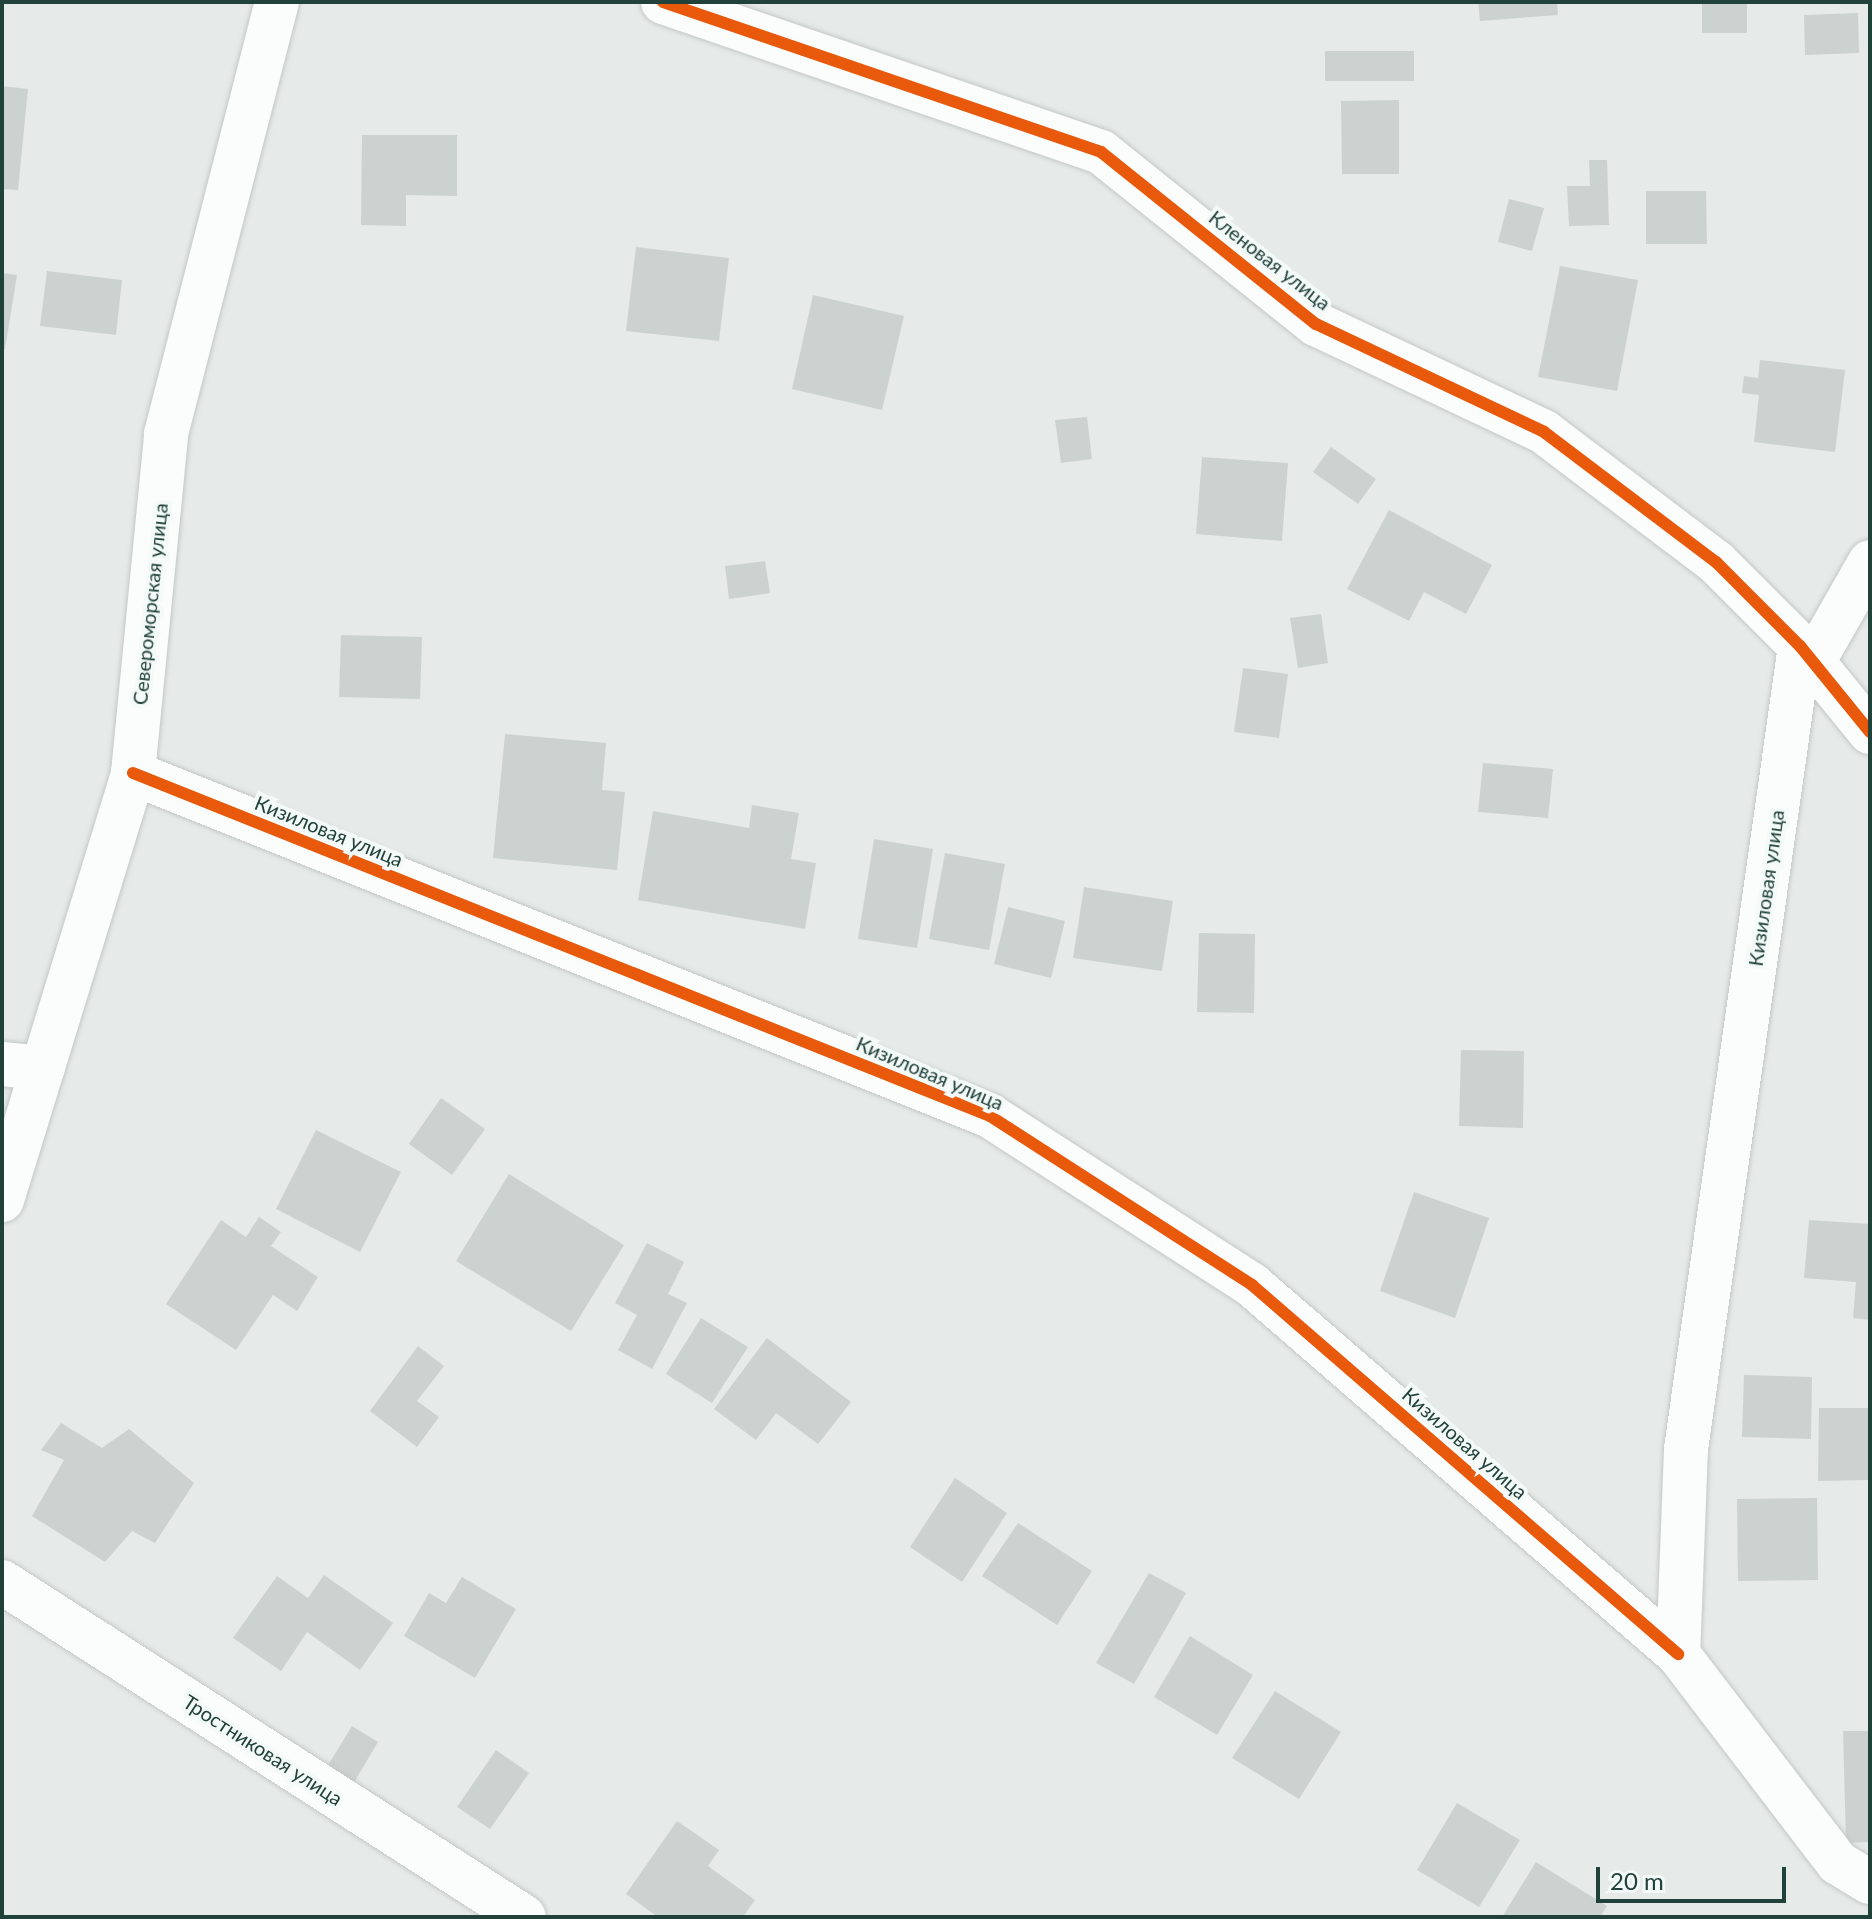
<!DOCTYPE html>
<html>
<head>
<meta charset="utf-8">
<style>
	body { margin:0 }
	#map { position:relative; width:1872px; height:1919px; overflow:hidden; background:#e6ebe9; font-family:Lato,sans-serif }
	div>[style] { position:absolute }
	.building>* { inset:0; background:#ccd2d0 }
	.roads { filter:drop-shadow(0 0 2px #c3c8c6) drop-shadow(0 0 2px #c3c8c6) }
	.street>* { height:44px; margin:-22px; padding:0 22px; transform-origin:22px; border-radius:22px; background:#fbfcfc }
	.cycleway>* { height:12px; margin:-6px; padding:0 6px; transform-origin:6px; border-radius:6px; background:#e8590c }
	span { translate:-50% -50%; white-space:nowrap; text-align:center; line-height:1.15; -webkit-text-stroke:8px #f4faf8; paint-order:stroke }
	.street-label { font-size:20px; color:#21413b }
	.frame { position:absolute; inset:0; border:4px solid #21413b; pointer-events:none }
	.scale { position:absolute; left:1596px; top:1867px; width:190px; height:36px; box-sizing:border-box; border:4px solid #21413b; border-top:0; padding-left:10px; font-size:24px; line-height:28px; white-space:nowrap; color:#21413b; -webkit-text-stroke:6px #f4faf8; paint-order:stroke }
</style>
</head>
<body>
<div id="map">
	<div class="building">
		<i style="clip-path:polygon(1478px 2px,1557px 2px,1558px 15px,1480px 21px)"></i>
		<i style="clip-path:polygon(1702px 2px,1747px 2px,1747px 33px,1702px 33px)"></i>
		<i style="clip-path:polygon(1858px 13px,1859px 53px,1805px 55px,1804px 15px)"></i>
		<i style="clip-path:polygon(1325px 51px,1414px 51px,1414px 81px,1325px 81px)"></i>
		<i style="clip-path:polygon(2px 86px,28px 89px,18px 190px,2px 189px)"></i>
		<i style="clip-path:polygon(1399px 100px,1399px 174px,1342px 174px,1341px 101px)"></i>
		<i style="clip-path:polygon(362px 135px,457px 135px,457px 196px,406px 195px,406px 226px,361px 225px)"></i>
		<i style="clip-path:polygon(1589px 160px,1607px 160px,1609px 225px,1569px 226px,1567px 186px,1590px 186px)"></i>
		<i style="clip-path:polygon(1646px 191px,1706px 191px,1707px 244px,1646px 244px)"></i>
		<i style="clip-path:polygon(1509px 199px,1544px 208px,1532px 251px,1498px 242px)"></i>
		<i style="clip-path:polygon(636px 247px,729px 258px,719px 341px,626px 331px)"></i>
		<i style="clip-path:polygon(1560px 266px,1638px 280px,1617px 391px,1538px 377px)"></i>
		<i style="clip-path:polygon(47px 271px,122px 280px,116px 335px,40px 326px)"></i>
		<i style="clip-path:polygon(2px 273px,17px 275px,5px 349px,2px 349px)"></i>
		<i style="clip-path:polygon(813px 295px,904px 316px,882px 410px,792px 389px)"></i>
		<i style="clip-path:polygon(1760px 360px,1845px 370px,1835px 452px,1754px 442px,1759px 395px,1742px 393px,1744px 376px,1758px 378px)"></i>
		<i style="clip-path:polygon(1087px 417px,1092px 459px,1061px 463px,1055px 420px)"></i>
		<i style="clip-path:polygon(1331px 447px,1376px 479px,1358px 504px,1313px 472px)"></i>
		<i style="clip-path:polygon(1202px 457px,1288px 463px,1282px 541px,1196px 534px)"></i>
		<i style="clip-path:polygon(1389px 510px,1492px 565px,1466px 614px,1424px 592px,1409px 621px,1347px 589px)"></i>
		<i style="clip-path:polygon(765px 561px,770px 593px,729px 599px,725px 566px)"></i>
		<i style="clip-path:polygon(1321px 614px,1328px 663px,1298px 668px,1290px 618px)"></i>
		<i style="clip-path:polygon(341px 635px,422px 637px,420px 699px,339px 697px)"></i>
		<i style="clip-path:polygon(1243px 668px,1288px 674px,1279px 738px,1234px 732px)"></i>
		<i style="clip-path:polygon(505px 734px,606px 743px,602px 790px,625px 792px,617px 870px,493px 858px)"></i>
		<i style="clip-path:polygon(1483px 763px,1553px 769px,1548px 818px,1478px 812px)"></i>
		<i style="clip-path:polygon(752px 805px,799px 813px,791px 859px,816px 863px,805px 929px,638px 900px,653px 811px,749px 828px)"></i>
		<i style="clip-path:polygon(874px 839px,933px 849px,917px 948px,858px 939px)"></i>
		<i style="clip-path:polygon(945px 853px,1005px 864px,989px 950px,929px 939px)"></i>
		<i style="clip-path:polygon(1084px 887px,1173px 901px,1162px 971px,1073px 958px)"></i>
		<i style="clip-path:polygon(1008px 907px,1065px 921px,1051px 978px,994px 964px)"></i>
		<i style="clip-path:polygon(1199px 933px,1255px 934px,1254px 1013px,1197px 1012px)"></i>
		<i style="clip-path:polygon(1461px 1050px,1524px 1051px,1523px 1128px,1459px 1126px)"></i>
		<i style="clip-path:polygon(441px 1098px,485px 1129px,452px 1175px,409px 1144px)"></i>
		<i style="clip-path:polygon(316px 1130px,401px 1172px,360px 1252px,276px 1209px)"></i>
		<i style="clip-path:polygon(509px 1174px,624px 1245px,571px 1331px,456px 1261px)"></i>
		<i style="clip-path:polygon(1414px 1192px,1489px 1218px,1455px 1318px,1380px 1291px)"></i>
		<i style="clip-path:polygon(259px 1217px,281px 1232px,271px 1246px,318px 1277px,297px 1311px,273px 1295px,236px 1350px,166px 1304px,221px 1220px,246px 1237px)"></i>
		<i style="clip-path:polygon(1809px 1220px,1870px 1224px,1870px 1320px,1853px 1318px,1856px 1282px,1804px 1278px)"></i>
		<i style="clip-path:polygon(647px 1243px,684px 1262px,668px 1294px,687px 1303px,652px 1369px,618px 1350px,637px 1315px,615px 1303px)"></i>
		<i style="clip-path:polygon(701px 1318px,748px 1347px,712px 1403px,666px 1374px)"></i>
		<i style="clip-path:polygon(767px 1338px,851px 1402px,818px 1444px,776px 1413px,756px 1440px,714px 1409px)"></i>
		<i style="clip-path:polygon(418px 1346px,444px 1366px,417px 1401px,439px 1417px,417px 1447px,370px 1411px)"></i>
		<i style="clip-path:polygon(1744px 1375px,1812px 1377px,1811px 1439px,1742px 1437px)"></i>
		<i style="clip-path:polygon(1819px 1408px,1870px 1408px,1870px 1480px,1818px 1481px)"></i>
		<i style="clip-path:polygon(61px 1423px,102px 1448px,129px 1429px,194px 1483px,155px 1543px,132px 1531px,105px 1562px,32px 1516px,64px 1460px,41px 1450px)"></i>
		<i style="clip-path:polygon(955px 1478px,1007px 1513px,962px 1582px,910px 1547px)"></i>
		<i style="clip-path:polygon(1817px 1498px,1818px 1580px,1738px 1581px,1737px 1499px)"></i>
		<i style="clip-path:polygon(1018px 1523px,1092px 1571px,1057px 1625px,982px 1576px)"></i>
		<i style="clip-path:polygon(1149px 1573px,1186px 1593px,1134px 1684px,1096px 1663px)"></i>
		<i style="clip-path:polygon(324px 1575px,393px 1623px,360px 1670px,307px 1632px,281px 1671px,233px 1638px,277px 1576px,308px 1598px)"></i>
		<i style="clip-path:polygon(462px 1577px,516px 1609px,475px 1678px,404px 1636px,429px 1593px,446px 1603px)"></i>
		<i style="clip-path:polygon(1190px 1636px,1253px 1675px,1217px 1735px,1154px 1697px)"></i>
		<i style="clip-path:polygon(1275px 1691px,1341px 1732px,1299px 1799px,1232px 1758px)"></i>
		<i style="clip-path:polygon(352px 1726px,378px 1742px,349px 1791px,322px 1775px)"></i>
		<i style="clip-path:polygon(1843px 1731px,1870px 1731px,1870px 1842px,1846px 1843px)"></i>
		<i style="clip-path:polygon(496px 1750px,529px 1773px,490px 1829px,457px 1807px)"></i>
		<i style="clip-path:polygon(1457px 1803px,1520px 1840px,1479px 1907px,1417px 1870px)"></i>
		<i style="clip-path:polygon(677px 1821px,719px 1850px,708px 1866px,755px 1900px,743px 1917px,658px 1917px,626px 1894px)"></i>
		<i style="clip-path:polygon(1536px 1862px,1607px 1906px,1600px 1917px,1502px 1917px)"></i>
	</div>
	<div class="roads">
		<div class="street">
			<i style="left:663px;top:2px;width:463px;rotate:18.9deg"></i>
			<i style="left:1101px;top:152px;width:275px;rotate:38.7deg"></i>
			<i style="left:1316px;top:324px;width:252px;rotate:25.3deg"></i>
			<i style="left:1544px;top:432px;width:216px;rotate:37.1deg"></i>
			<i style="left:1716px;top:562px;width:119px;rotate:45deg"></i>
			<i style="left:1800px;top:646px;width:111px;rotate:50.9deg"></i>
			<i style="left:1800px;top:646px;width:811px;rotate:98.08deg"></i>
			<i style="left:1686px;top:1449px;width:205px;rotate:92.2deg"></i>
			<i style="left:1678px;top:1654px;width:263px;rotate:52.6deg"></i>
			<i style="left:1838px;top:1863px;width:37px;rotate:31deg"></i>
			<i style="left:1813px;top:662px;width:115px;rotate:-60.3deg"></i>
			<i style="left:133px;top:773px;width:923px;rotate:21.81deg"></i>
			<i style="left:990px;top:1116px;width:312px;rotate:32.8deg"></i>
			<i style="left:1252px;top:1285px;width:564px;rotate:40.9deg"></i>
			<i style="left:2px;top:1064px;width:41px;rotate:5.6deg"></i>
			<i style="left:2px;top:1200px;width:447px;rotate:-72.9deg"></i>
			<i style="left:133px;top:773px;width:341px;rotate:-84.4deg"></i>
			<i style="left:166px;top:434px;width:446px;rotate:-75.6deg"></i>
			<i style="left:2px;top:1582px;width:620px;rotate:32.69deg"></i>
		</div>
	</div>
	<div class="cycleway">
		<i style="left:663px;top:2px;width:463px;rotate:18.9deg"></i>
		<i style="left:1101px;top:152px;width:275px;rotate:38.7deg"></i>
		<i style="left:1316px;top:324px;width:252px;rotate:25.3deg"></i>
		<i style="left:1544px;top:432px;width:216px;rotate:37.1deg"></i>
		<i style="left:1716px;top:562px;width:119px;rotate:45deg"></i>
		<i style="left:1800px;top:646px;width:111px;rotate:50.9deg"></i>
		<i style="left:133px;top:773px;width:923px;rotate:21.81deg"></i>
		<i style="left:990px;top:1116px;width:312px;rotate:32.8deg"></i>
		<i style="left:1252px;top:1285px;width:564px;rotate:40.9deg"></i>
	</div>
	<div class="street-label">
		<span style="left:1270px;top:260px;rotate:38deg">Кленовая улица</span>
		<span style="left:150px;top:604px;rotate:-84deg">Североморская улица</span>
		<span style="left:329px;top:831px;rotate:22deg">Кизиловая улица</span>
		<span style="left:1766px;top:888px;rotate:-82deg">Кизиловая улица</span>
		<span style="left:930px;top:1073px;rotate:23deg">Кизиловая улица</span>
		<span style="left:1465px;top:1443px;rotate:41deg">Кизиловая улица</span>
		<span style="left:263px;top:1750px;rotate:33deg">Тростниковая улица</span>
	</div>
	<div class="frame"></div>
	<div class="scale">20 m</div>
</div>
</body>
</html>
